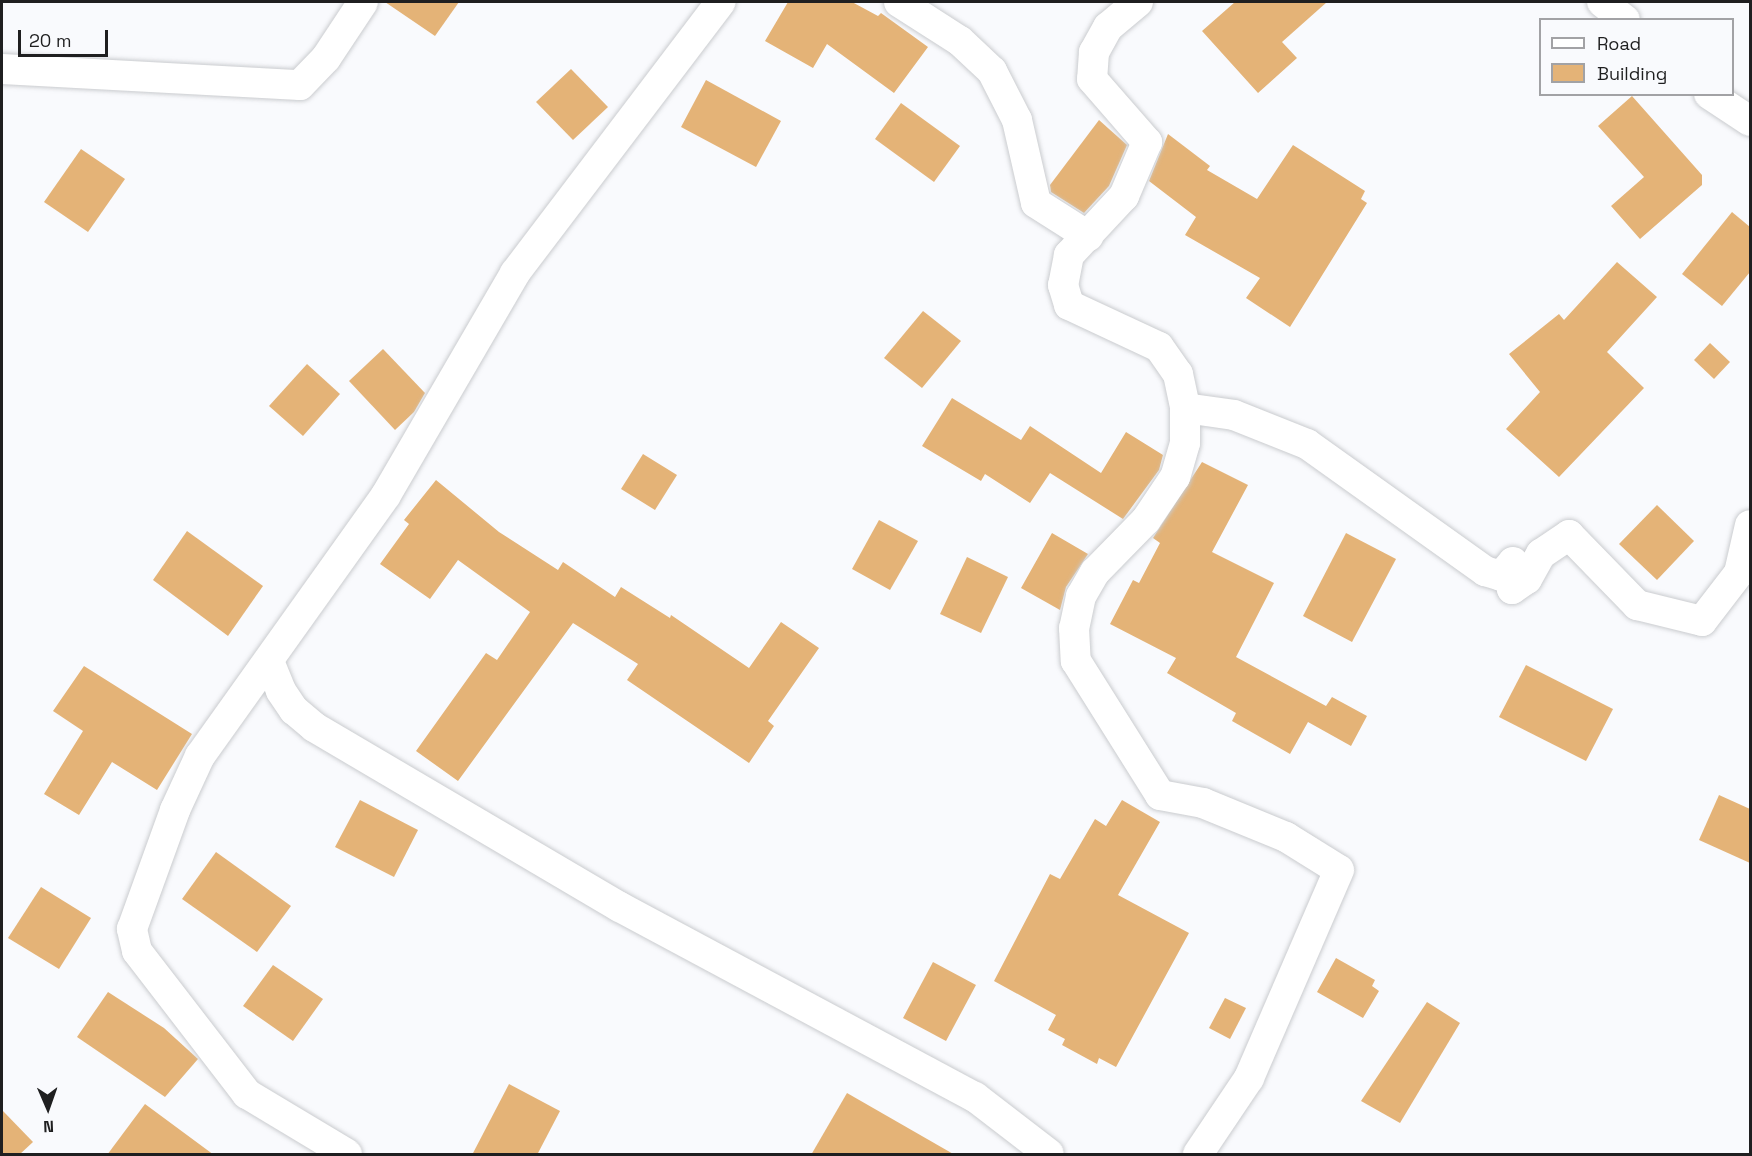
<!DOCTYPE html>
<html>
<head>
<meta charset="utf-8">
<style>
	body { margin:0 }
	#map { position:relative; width:1752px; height:1156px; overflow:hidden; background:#f9fafd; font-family:"Space Grotesk",sans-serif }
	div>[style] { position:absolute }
	.building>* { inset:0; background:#e4b377 }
	.roads { filter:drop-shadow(0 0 2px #cacccf) drop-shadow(0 0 2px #cacccf) }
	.minor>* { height:30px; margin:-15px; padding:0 15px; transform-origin:15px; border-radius:15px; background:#fff }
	span { translate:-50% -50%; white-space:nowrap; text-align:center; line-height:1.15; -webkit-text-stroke:6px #f9fafd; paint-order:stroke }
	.frame { position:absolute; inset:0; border:3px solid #1f1f20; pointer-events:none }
	.legend { position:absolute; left:1539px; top:18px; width:195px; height:78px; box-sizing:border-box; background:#f9fafd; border:2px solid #a2a2a5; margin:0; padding:8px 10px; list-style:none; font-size:18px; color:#1f1f20 }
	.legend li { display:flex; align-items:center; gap:12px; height:30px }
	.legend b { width:30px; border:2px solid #a2a2a5 }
	.north { position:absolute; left:18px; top:1078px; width:60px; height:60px; -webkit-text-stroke:4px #f9fafd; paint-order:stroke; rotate:178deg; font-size:16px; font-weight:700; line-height:24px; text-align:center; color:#1f1f20 }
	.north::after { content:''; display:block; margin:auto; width:21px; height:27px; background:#1f1f20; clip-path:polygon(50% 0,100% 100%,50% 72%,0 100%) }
	.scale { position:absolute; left:18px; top:30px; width:90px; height:27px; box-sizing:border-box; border:3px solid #1f1f20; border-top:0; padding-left:8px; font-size:18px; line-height:21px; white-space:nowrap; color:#1f1f20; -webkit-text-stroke:4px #f9fafd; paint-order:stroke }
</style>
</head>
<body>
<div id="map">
	<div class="building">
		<i style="clip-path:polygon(385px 2px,459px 2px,435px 36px)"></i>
		<i style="clip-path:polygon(788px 2px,852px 2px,878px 16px,881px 13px,928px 47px,894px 93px,827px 44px,813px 68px,765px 41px)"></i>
		<i style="clip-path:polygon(1235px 2px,1327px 2px,1282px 42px,1297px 58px,1258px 93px,1202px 31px)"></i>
		<i style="clip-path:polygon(571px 69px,608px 107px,573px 140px,536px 102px)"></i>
		<i style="clip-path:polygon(706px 80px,781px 121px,756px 167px,681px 127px)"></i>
		<i style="clip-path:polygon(1632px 96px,1702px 175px,1702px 185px,1640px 239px,1611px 206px,1644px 177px,1598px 126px)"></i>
		<i style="clip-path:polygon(901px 103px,960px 146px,934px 182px,875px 139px)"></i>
		<i style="clip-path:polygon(1099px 120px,1127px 145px,1109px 186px,1084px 213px,1051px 192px,1050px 185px)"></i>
		<i style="clip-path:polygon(1168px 134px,1210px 166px,1207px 170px,1257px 199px,1293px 145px,1365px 191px,1361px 199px,1367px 203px,1290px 327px,1246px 298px,1260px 278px,1185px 235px,1196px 217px,1149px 181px)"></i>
		<i style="clip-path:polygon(81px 149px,125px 179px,88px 232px,44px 202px)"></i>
		<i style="clip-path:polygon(1732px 212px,1750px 227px,1750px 272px,1722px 306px,1682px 274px)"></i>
		<i style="clip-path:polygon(1617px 262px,1657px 297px,1607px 352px,1644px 388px,1559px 477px,1506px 429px,1540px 392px,1509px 354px,1559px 314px,1564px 320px)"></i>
		<i style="clip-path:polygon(923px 311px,961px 341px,922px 388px,884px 358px)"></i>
		<i style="clip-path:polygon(1710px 343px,1730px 362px,1714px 379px,1694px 360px)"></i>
		<i style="clip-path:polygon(383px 349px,425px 393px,414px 412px,395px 430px,349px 381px)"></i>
		<i style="clip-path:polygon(307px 364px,340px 394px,303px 436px,269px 406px)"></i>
		<i style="clip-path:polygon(952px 398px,1021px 440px,1030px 426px,1101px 473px,1126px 432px,1163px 455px,1159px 470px,1123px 519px,1050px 473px,1030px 503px,985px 474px,981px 481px,922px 446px)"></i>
		<i style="clip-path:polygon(643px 454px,677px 475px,655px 510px,621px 489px)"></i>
		<i style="clip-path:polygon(1202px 462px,1248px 485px,1212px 552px,1274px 583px,1236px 657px,1326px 706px,1332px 697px,1367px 716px,1351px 746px,1308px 722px,1290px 754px,1232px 721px,1236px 713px,1167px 673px,1176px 658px,1110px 624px,1133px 580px,1139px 583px,1160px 543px,1153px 538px)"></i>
		<i style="clip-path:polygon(436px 480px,499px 532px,558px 570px,563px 562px,615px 597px,621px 587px,670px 618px,671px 615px,749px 668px,781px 622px,819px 648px,768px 721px,774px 726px,749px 763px,627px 680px,638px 664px,573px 623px,458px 781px,416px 751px,486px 653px,497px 660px,530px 612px,458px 560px,430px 599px,380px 564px,409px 524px,404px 520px)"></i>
		<i style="clip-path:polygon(1657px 505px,1694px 541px,1657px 580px,1619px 544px)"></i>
		<i style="clip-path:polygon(879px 520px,918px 541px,890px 590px,852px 569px)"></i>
		<i style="clip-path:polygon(187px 531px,263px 586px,228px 636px,153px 580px)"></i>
		<i style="clip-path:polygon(1052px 533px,1088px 554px,1066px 587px,1060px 610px,1021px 588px)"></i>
		<i style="clip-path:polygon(1346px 533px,1396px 559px,1352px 642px,1303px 616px)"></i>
		<i style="clip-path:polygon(967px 557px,1008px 577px,981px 633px,940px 614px)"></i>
		<i style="clip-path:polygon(1526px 665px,1613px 709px,1586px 761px,1499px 717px)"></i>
		<i style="clip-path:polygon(84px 666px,192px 734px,157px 790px,112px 762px,79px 815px,44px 794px,83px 731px,53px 711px)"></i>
		<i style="clip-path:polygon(1719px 795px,1750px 809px,1750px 863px,1699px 840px)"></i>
		<i style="clip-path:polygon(360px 800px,418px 830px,394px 877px,335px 847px)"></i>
		<i style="clip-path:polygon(1122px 800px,1160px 822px,1118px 895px,1189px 933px,1116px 1067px,1099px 1058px,1097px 1064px,1062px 1045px,1065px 1039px,1048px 1030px,1056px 1015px,994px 981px,1050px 874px,1060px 879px,1095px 819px,1106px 826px)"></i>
		<i style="clip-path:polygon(216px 852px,291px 906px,257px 952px,182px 899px)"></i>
		<i style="clip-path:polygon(41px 887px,91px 918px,59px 969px,8px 938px)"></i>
		<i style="clip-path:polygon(1336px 958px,1375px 980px,1372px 986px,1379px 991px,1363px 1018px,1317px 992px)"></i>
		<i style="clip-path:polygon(933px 962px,976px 985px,946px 1041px,903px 1018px)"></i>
		<i style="clip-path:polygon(273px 965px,323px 999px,293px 1041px,243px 1006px)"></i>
		<i style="clip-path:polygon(108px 992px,164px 1028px,198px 1059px,165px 1097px,77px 1037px)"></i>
		<i style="clip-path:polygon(1225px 998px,1246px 1008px,1230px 1039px,1209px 1028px)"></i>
		<i style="clip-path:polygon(1427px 1002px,1460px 1023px,1400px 1123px,1361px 1101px)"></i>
		<i style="clip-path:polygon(509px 1084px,560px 1111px,537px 1155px,472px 1155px)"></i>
		<i style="clip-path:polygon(847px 1093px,955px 1155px,811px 1155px)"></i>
		<i style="clip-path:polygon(145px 1104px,214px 1155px,107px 1155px)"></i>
		<i style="clip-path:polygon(2px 1110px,33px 1142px,19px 1155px,2px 1155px)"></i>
	</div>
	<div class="roads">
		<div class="minor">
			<i style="left:899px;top:2px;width:72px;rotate:32.6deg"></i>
			<i style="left:960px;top:41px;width:44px;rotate:43.2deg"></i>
			<i style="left:992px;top:71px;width:55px;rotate:63deg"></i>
			<i style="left:1017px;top:120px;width:85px;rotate:77.1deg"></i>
			<i style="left:1036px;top:203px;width:62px;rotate:32.4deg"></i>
			<i style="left:1138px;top:2px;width:39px;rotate:140deg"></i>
			<i style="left:1108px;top:27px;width:29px;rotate:119deg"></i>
			<i style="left:1094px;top:52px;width:27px;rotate:94deg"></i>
			<i style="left:1092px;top:79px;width:84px;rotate:48.9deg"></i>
			<i style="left:1147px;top:142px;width:59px;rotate:113.1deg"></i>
			<i style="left:1124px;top:196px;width:81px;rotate:133deg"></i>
			<i style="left:1069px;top:255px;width:31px;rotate:101deg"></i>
			<i style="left:1063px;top:285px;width:21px;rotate:73deg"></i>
			<i style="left:1069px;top:305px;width:99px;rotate:25deg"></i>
			<i style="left:1159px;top:347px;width:33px;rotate:55deg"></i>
			<i style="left:1178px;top:374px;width:35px;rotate:78deg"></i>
			<i style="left:1185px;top:408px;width:35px;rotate:90deg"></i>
			<i style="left:1185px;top:443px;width:35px;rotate:106deg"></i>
			<i style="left:1175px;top:477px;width:52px;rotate:124deg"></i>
			<i style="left:1146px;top:520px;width:73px;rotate:134.4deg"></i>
			<i style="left:1095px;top:572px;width:28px;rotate:120deg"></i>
			<i style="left:1081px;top:596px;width:33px;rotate:102deg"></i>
			<i style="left:1074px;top:628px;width:33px;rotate:87deg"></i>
			<i style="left:1076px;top:661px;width:158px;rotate:57.9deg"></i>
			<i style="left:1160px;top:795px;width:44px;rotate:10.5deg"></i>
			<i style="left:1203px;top:803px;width:90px;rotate:22.3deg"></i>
			<i style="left:1286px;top:837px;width:62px;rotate:31.9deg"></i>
			<i style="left:1339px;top:870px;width:227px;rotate:113.4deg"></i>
			<i style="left:1249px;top:1078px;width:92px;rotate:123.9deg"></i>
			<i style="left:1602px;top:2px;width:29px;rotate:38deg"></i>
			<i style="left:2px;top:69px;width:298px;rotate:3.1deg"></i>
			<i style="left:300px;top:85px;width:37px;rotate:-46deg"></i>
			<i style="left:326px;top:58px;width:67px;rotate:-56.5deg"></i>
			<i style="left:1709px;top:94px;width:49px;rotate:33.4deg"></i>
			<i style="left:1185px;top:408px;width:49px;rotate:8.1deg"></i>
			<i style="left:1234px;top:415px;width:79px;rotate:21.7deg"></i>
			<i style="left:1307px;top:444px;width:219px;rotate:35.5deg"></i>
			<i style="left:1485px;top:571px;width:17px;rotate:17deg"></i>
			<i style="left:1501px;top:576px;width:18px;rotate:-49deg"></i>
			<i style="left:1513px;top:562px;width:27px;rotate:92deg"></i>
			<i style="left:1512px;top:589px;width:18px;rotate:-34deg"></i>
			<i style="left:1527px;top:579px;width:29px;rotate:-61deg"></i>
			<i style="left:1541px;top:554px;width:34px;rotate:-34deg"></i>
			<i style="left:1569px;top:535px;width:98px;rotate:45.8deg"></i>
			<i style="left:1637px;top:605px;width:67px;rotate:13.8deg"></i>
			<i style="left:1702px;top:621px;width:61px;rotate:-52.4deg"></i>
			<i style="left:1739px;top:573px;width:49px;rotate:-77.1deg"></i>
			<i style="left:269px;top:661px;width:32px;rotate:68deg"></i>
			<i style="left:281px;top:691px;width:23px;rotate:56deg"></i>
			<i style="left:294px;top:710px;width:26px;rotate:40deg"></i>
			<i style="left:314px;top:727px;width:355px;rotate:30.5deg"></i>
			<i style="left:620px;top:907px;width:403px;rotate:28.2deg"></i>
			<i style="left:975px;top:1097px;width:93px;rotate:37.6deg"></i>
			<i style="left:347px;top:1154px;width:117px;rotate:-149deg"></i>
			<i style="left:247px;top:1094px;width:180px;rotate:-127.6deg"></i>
			<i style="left:137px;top:951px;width:23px;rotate:-103deg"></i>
			<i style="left:132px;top:929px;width:127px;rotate:-70.1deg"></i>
			<i style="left:175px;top:810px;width:60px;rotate:-65.2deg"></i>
			<i style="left:200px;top:756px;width:320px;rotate:-54.5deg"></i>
			<i style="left:386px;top:495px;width:257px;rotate:-59.8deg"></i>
			<i style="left:515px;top:273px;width:340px;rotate:-52.8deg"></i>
		</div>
	</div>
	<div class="frame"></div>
	<ul class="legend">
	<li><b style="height:8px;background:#fff"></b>Road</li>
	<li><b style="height:16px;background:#e4b377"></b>Building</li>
	</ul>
	<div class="north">N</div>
	<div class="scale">20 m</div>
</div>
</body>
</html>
